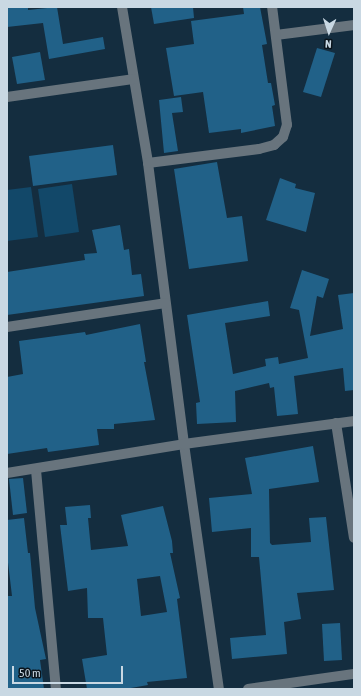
<!DOCTYPE html>
<html>
<head>
<meta charset="utf-8">
<style>
	body { margin:0 }
	#map { position:relative; width:361px; height:696px; overflow:hidden; background:#142d3f; font-family:"Asap Condensed",sans-serif }
	div>[style] { position:absolute }
	.green>* { inset:0; background:#124869 }
	.building>* { inset:0; background:#216188 }
	.minor>* { height:10px; margin:-5px; padding:0 5px; transform-origin:5px; border-radius:5px; background:#68747d }
	span { translate:-50% -50%; white-space:nowrap; text-align:center; line-height:1.15; -webkit-text-stroke:3px #0a141c; paint-order:stroke }
	.frame { position:absolute; inset:0; border:8px solid #c9d8e3; pointer-events:none }
	.north { position:absolute; left:309px; top:12px; width:40px; height:40px; -webkit-text-stroke:3px #0a141c; paint-order:stroke; rotate:183deg; font-size:11px; font-weight:700; line-height:16px; text-align:center; color:#c9d8e3 }
	.north::after { content:''; display:block; margin:auto; width:14px; height:18px; background:#c9d8e3; clip-path:polygon(50% 0,100% 100%,50% 72%,0 100%) }
	.scale { position:absolute; left:12px; top:666px; width:111px; height:18px; box-sizing:border-box; border:2px solid #c9d8e3; border-top:0; padding-left:5px; font-size:12px; line-height:14px; white-space:nowrap; color:#c9d8e3; -webkit-text-stroke:3px #0a141c; paint-order:stroke }
</style>
</head>
<body>
<div id="map">
	<div class="green">
		<i style="clip-path:polygon(72px 184px,79px 232px,45px 237px,38px 189px)"></i>
		<i style="clip-path:polygon(31px 187px,38px 237px,7px 241px,7px 190px)"></i>
	</div>
	<div class="building">
		<i style="clip-path:polygon(7px 7px,28px 7px,28px 10px,57px 7px,63px 44px,103px 37px,105px 49px,49px 59px,43px 23px,7px 27px)"></i>
		<i style="clip-path:polygon(151px 7px,193px 7px,194px 18px,154px 24px)"></i>
		<i style="clip-path:polygon(243px 7px,260px 7px,267px 44px,262px 45px,268px 83px,271px 83px,275px 105px,272px 106px,275px 126px,241px 133px,241px 129px,209px 133px,203px 92px,174px 96px,166px 48px,194px 44px,191px 21px,244px 14px)"></i>
		<i style="clip-path:polygon(317px 48px,335px 53px,321px 97px,303px 92px)"></i>
		<i style="clip-path:polygon(40px 52px,45px 80px,17px 84px,12px 57px)"></i>
		<i style="clip-path:polygon(181px 97px,183px 112px,172px 113px,178px 151px,164px 153px,159px 100px)"></i>
		<i style="clip-path:polygon(113px 145px,117px 175px,33px 186px,29px 156px)"></i>
		<i style="clip-path:polygon(217px 162px,227px 218px,242px 216px,248px 261px,189px 269px,174px 169px)"></i>
		<i style="clip-path:polygon(280px 178px,296px 184px,295px 188px,315px 193px,306px 232px,266px 220px)"></i>
		<i style="clip-path:polygon(120px 225px,124px 250px,129px 249px,132px 275px,141px 274px,144px 296px,7px 315px,7px 272px,85px 260px,84px 254px,97px 253px,92px 230px)"></i>
		<i style="clip-path:polygon(302px 270px,329px 279px,323px 298px,317px 296px,310px 336px,343px 329px,338px 295px,354px 293px,354px 390px,345px 391px,343px 368px,294px 376px,298px 414px,277px 416px,274px 387px,270px 388px,269px 383px,235px 391px,236px 422px,197px 424px,196px 403px,200px 402px,187px 315px,268px 301px,270px 316px,225px 323px,233px 374px,266px 366px,265px 359px,278px 357px,279px 364px,308px 358px,299px 310px,290px 308px)"></i>
		<i style="clip-path:polygon(140px 324px,146px 362px,144px 362px,155px 420px,114px 424px,114px 429px,97px 429px,99px 445px,48px 452px,47px 448px,7px 454px,7px 377px,23px 374px,19px 341px,85px 332px,86px 335px)"></i>
		<i style="clip-path:polygon(313px 446px,319px 482px,269px 489px,270px 543px,272px 545px,311px 542px,309px 518px,326px 517px,334px 590px,297px 593px,301px 619px,284px 622px,287px 654px,232px 659px,230px 638px,266px 635px,259px 557px,251px 557px,251px 528px,212px 532px,209px 498px,252px 494px,245px 458px)"></i>
		<i style="clip-path:polygon(23px 478px,27px 513px,13px 515px,9px 479px)"></i>
		<i style="clip-path:polygon(evenodd,90px 505px,91px 518px,88px 518px,91px 550px,128px 546px,121px 515px,163px 506px,172px 541px,173px 553px,170px 553px,180px 598px,177px 599px,187px 678px,147px 682px,148px 685px,125px 689px,87px 689px,82px 659px,107px 655px,103px 618px,88px 618px,87px 588px,68px 591px,60px 525px,67px 525px,65px 507px,90px 505px,160px 576px,167px 612px,141px 616px,137px 579px,160px 576px)"></i>
		<i style="clip-path:polygon(24px 518px,28px 553px,30px 553px,35px 608px,46px 659px,40px 660px,44px 689px,7px 689px,7px 596px,12px 596px,7px 554px,7px 520px)"></i>
		<i style="clip-path:polygon(340px 623px,342px 660px,324px 661px,322px 624px)"></i>
	</div>
	<div class="minor">
		<i style="left:122px;top:7px;width:158px;rotate:80.5deg"></i>
		<i style="left:148px;top:163px;width:283px;rotate:82.7deg"></i>
		<i style="left:184px;top:444px;width:247px;rotate:81.9deg"></i>
		<i style="left:276px;top:35px;width:79px;rotate:-7.3deg"></i>
		<i style="left:7px;top:97px;width:127px;rotate:-8.1deg"></i>
		<i style="left:148px;top:163px;width:112px;rotate:-7.2deg"></i>
		<i style="left:259px;top:149px;width:16px;rotate:-15deg"></i>
		<i style="left:274px;top:145px;width:12px;rotate:-42deg"></i>
		<i style="left:283px;top:137px;width:13px;rotate:-72deg"></i>
		<i style="left:287px;top:125px;width:119px;rotate:-97.2deg"></i>
		<i style="left:7px;top:327px;width:160px;rotate:-8.6deg"></i>
		<i style="left:336px;top:423px;width:116px;rotate:81.1deg"></i>
		<i style="left:36px;top:470px;width:220px;rotate:84.8deg"></i>
		<i style="left:7px;top:473px;width:179px;rotate:-9.3deg"></i>
		<i style="left:184px;top:444px;width:172px;rotate:-7.7deg"></i>
		<i style="left:248px;top:689px;width:107px;rotate:-8.1deg"></i>
	</div>
	<div class="frame"></div>
	<div class="north">N</div>
	<div class="scale">50 m</div>
</div>
</body>
</html>
